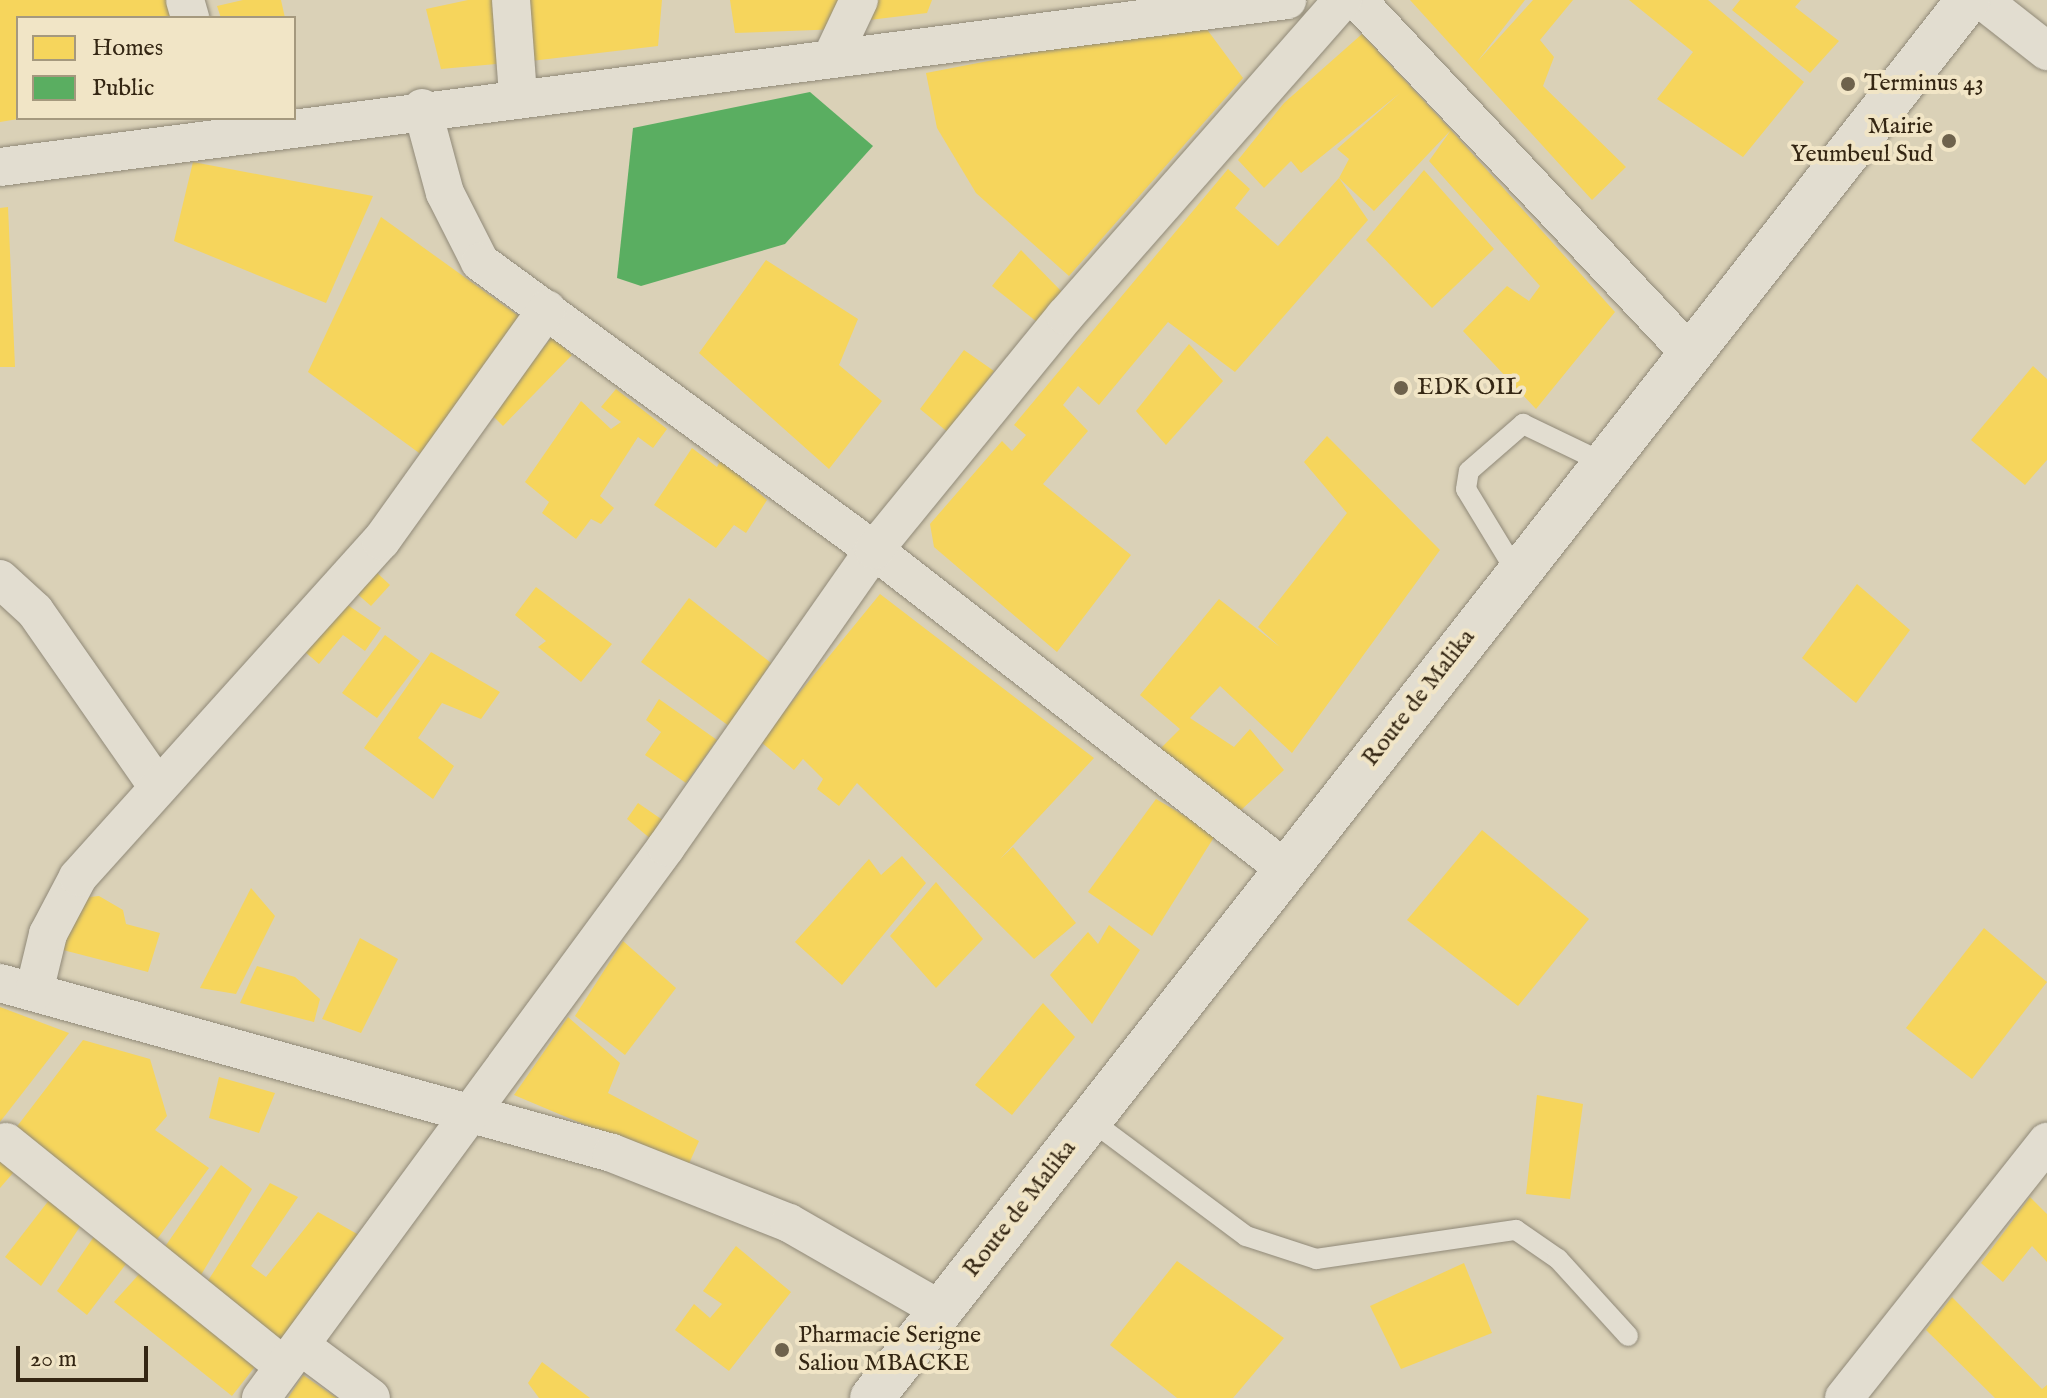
<!DOCTYPE html>
<html>
<head>
<meta charset="utf-8">
<style>
	body { margin:0 }
	#map { position:relative; width:2047px; height:1398px; overflow:hidden; background:#dad1b7; font-family:"IM FELL English",serif }
	div>[style] { position:absolute }
	.homes>* { inset:0; background:#f6d55c }
	.public>* { inset:0; background:#5aae61 }
	.roads { filter:drop-shadow(0 0 2px #908978) drop-shadow(0 0 2px #908978) }
	.lane>* { height:20px; margin:-10px; padding:0 10px; transform-origin:10px; border-radius:10px; background:#e2ddd0 }
	.street>* { height:38px; margin:-19px; padding:0 19px; transform-origin:19px; border-radius:19px; background:#e2ddd0 }
	.secondary>* { height:44px; margin:-22px; padding:0 22px; transform-origin:22px; border-radius:22px; background:#e2ddd0 }
	.dots>* { width:22px; height:22px; translate:-50% -50%; box-sizing:border-box; border:4px solid #f1e5c6; border-radius:50% }
	span { translate:-50% -50%; white-space:nowrap; text-align:center; line-height:1.15; -webkit-text-stroke:8px #f1e5c6; paint-order:stroke }
	.poi-label { font-size:24px; color:#342613 }
	.left { translate:0 -50%; text-align:left }
	.right { translate:-100% -50%; text-align:right }
	.street-label { font-size:24px; color:#342613 }
	.legend { position:absolute; left:16px; top:16px; width:280px; height:104px; box-sizing:border-box; background:#f1e5c6; border:2px solid #a5997e; margin:0; padding:10px 14px; list-style:none; font-size:24px; color:#342613 }
	.legend li { display:flex; align-items:center; gap:16px; height:40px }
	.legend b { width:40px; border:2px solid #a5997e }
	.scale { position:absolute; left:16px; top:1346px; width:132px; height:36px; box-sizing:border-box; border:4px solid #342613; border-top:0; padding-left:10px; font-size:24px; line-height:28px; white-space:nowrap; color:#342613; -webkit-text-stroke:6px #f1e5c6; paint-order:stroke }
</style>
</head>
<body>
<div id="map">
	<div class="homes">
		<i style="clip-path:polygon(0 0,171px 0,174px 18px,18px 18px,18px 119px,0 122px)"></i>
		<i style="clip-path:polygon(243px 0,281px 0,285px 18px,221px 18px,217px 6px)"></i>
		<i style="clip-path:polygon(468px 0,494px 0,507px 63px,441px 69px,426px 9px)"></i>
		<i style="clip-path:polygon(529px 0,662px 0,658px 46px,531px 61px)"></i>
		<i style="clip-path:polygon(730px 0,850px 0,841px 29px,735px 33px)"></i>
		<i style="clip-path:polygon(871px 0,932px 0,927px 13px,861px 21px)"></i>
		<i style="clip-path:polygon(1410px 0,1525px 0,1477px 62px,1533px 0,1573px 0,1540px 40px,1554px 57px,1543px 86px,1626px 167px,1592px 200px)"></i>
		<i style="clip-path:polygon(1629px 0,1708px 0,1804px 82px,1743px 157px,1657px 99px,1693px 52px)"></i>
		<i style="clip-path:polygon(1740px 0,1801px 0,1795px 7px,1839px 41px,1810px 73px,1732px 10px)"></i>
		<i style="clip-path:polygon(1200px 20px,1243px 78px,1069px 276px,976px 193px,937px 128px,926px 73px)"></i>
		<i style="clip-path:polygon(1362px 34px,1451px 130px,1615px 312px,1536px 409px,1463px 331px,1507px 286px,1529px 301px,1540px 286px,1429px 161px,1451px 130px,1374px 211px,1339px 178px,1349px 159px,1337px 149px,1400px 93px,1301px 173px,1291px 161px,1264px 188px,1238px 160px,1284px 103px)"></i>
		<i style="clip-path:polygon(193px 162px,373px 196px,326px 303px,174px 241px)"></i>
		<i style="clip-path:polygon(1228px 169px,1250px 189px,1235px 208px,1278px 246px,1339px 178px,1368px 220px,1235px 372px,1168px 322px,1099px 405px,1078px 386px,1063px 405px,1088px 431px,1043px 484px,1131px 555px,1057px 652px,934px 547px,930px 524px,1002px 441px,1012px 451px,1026px 435px,1014px 425px)"></i>
		<i style="clip-path:polygon(1424px 170px,1494px 249px,1432px 308px,1366px 240px)"></i>
		<i style="clip-path:polygon(8px 207px,15px 367px,0 367px,0 208px)"></i>
		<i style="clip-path:polygon(381px 217px,527px 322px,426px 458px,308px 372px)"></i>
		<i style="clip-path:polygon(1021px 250px,1063px 293px,1037px 322px,992px 286px)"></i>
		<i style="clip-path:polygon(766px 260px,858px 319px,839px 365px,882px 401px,829px 469px,699px 353px)"></i>
		<i style="clip-path:polygon(552px 337px,572px 355px,503px 426px,490px 413px)"></i>
		<i style="clip-path:polygon(1189px 344px,1223px 381px,1166px 445px,1136px 411px)"></i>
		<i style="clip-path:polygon(964px 350px,994px 371px,950px 434px,920px 409px)"></i>
		<i style="clip-path:polygon(2033px 366px,2047px 379px,2047px 460px,2025px 485px,1971px 440px)"></i>
		<i style="clip-path:polygon(616px 389px,667px 429px,653px 448px,638px 437px,600px 496px,614px 508px,601px 524px,591px 519px,576px 539px,542px 513px,549px 502px,525px 482px,581px 401px,611px 429px,621px 422px,601px 407px)"></i>
		<i style="clip-path:polygon(1327px 436px,1440px 550px,1292px 753px,1220px 686px,1190px 718px,1234px 747px,1250px 729px,1284px 770px,1240px 811px,1160px 749px,1180px 729px,1140px 695px,1219px 599px,1280px 647px,1258px 627px,1347px 513px,1304px 462px)"></i>
		<i style="clip-path:polygon(692px 448px,717px 467px,721px 459px,767px 500px,746px 533px,734px 525px,716px 548px,654px 505px)"></i>
		<i style="clip-path:polygon(374px 570px,390px 585px,371px 606px,354px 591px)"></i>
		<i style="clip-path:polygon(1857px 584px,1910px 630px,1856px 703px,1802px 658px)"></i>
		<i style="clip-path:polygon(536px 587px,612px 644px,581px 682px,538px 647px,546px 641px,515px 615px)"></i>
		<i style="clip-path:polygon(880px 594px,1094px 758px,1000px 859px,1013px 847px,1076px 923px,1034px 959px,857px 783px,839px 806px,817px 789px,823px 779px,803px 759px,794px 770px,760px 741px)"></i>
		<i style="clip-path:polygon(689px 598px,771px 663px,729px 726px,641px 662px)"></i>
		<i style="clip-path:polygon(342px 601px,381px 628px,365px 651px,343px 635px,319px 664px,304px 651px)"></i>
		<i style="clip-path:polygon(385px 635px,420px 661px,377px 718px,342px 693px)"></i>
		<i style="clip-path:polygon(431px 652px,500px 692px,481px 719px,442px 703px,418px 738px,454px 766px,433px 799px,364px 748px)"></i>
		<i style="clip-path:polygon(659px 699px,717px 740px,686px 783px,645px 755px,661px 732px,646px 720px)"></i>
		<i style="clip-path:polygon(1156px 799px,1216px 834px,1152px 936px,1088px 892px)"></i>
		<i style="clip-path:polygon(638px 803px,664px 821px,652px 840px,627px 819px)"></i>
		<i style="clip-path:polygon(1482px 830px,1589px 919px,1518px 1006px,1407px 920px)"></i>
		<i style="clip-path:polygon(902px 856px,926px 883px,842px 985px,795px 942px,869px 859px,881px 875px)"></i>
		<i style="clip-path:polygon(936px 882px,983px 939px,936px 988px,890px 936px)"></i>
		<i style="clip-path:polygon(251px 888px,275px 916px,236px 994px,200px 988px)"></i>
		<i style="clip-path:polygon(99px 896px,123px 910px,126px 924px,160px 933px,148px 972px,63px 950px,81px 898px)"></i>
		<i style="clip-path:polygon(1109px 925px,1140px 950px,1092px 1024px,1050px 975px,1088px 932px,1098px 944px)"></i>
		<i style="clip-path:polygon(1984px 928px,2047px 982px,1972px 1079px,1906px 1028px)"></i>
		<i style="clip-path:polygon(360px 938px,398px 959px,361px 1033px,322px 1019px)"></i>
		<i style="clip-path:polygon(623px 941px,676px 988px,625px 1055px,575px 1016px)"></i>
		<i style="clip-path:polygon(257px 966px,295px 977px,320px 999px,314px 1022px,240px 1003px)"></i>
		<i style="clip-path:polygon(1043px 1003px,1075px 1037px,1012px 1115px,975px 1085px)"></i>
		<i style="clip-path:polygon(0 1007px,69px 1033px,0 1122px)"></i>
		<i style="clip-path:polygon(568px 1017px,620px 1063px,608px 1093px,699px 1141px,687px 1168px,514px 1095px)"></i>
		<i style="clip-path:polygon(83px 1040px,150px 1059px,167px 1116px,155px 1130px,209px 1168px,155px 1242px,12px 1133px)"></i>
		<i style="clip-path:polygon(219px 1077px,275px 1093px,259px 1133px,209px 1118px)"></i>
		<i style="clip-path:polygon(1537px 1095px,1583px 1104px,1570px 1199px,1526px 1194px)"></i>
		<i style="clip-path:polygon(0 1144px,19px 1166px,0 1188px)"></i>
		<i style="clip-path:polygon(221px 1165px,252px 1189px,198px 1280px,162px 1251px)"></i>
		<i style="clip-path:polygon(270px 1183px,298px 1197px,251px 1266px,266px 1277px,318px 1212px,359px 1235px,280px 1341px,204px 1287px)"></i>
		<i style="clip-path:polygon(53px 1195px,83px 1222px,41px 1286px,5px 1257px)"></i>
		<i style="clip-path:polygon(2030px 1197px,2047px 1214px,2047px 1262px,2032px 1246px,2003px 1282px,1981px 1263px)"></i>
		<i style="clip-path:polygon(95px 1235px,126px 1264px,87px 1315px,57px 1291px)"></i>
		<i style="clip-path:polygon(736px 1246px,791px 1292px,729px 1371px,675px 1330px,694px 1304px,710px 1318px,722px 1304px,703px 1291px)"></i>
		<i style="clip-path:polygon(1177px 1261px,1284px 1338px,1233px 1398px,1177px 1398px,1110px 1345px)"></i>
		<i style="clip-path:polygon(1464px 1263px,1492px 1333px,1401px 1369px,1370px 1306px)"></i>
		<i style="clip-path:polygon(141px 1272px,257px 1364px,232px 1396px,114px 1302px)"></i>
		<i style="clip-path:polygon(1952px 1297px,2042px 1389px,2047px 1385px,2047px 1398px,1995px 1398px,1926px 1330px)"></i>
		<i style="clip-path:polygon(542px 1362px,590px 1398px,539px 1398px,528px 1383px)"></i>
		<i style="clip-path:polygon(303px 1375px,337px 1398px,288px 1398px)"></i>
	</div>
	<div class="public">
		<i style="clip-path:polygon(810px 92px,873px 146px,785px 244px,641px 286px,617px 278px,633px 128px)"></i>
	</div>
	<div class="roads">
		<div class="lane">
			<i style="left:1517px;top:573px;width:98px;rotate:-121.3deg"></i>
			<i style="left:1466px;top:489px;width:18px;rotate:-81deg"></i>
			<i style="left:1469px;top:471px;width:72px;rotate:-41deg"></i>
			<i style="left:1523px;top:424px;width:90px;rotate:25.7deg"></i>
			<i style="left:1089px;top:1119px;width:196px;rotate:36.7deg"></i>
			<i style="left:1246px;top:1236px;width:74px;rotate:18.2deg"></i>
			<i style="left:1316px;top:1259px;width:202px;rotate:-8.3deg"></i>
			<i style="left:1516px;top:1230px;width:51px;rotate:34.6deg"></i>
			<i style="left:1558px;top:1259px;width:104px;rotate:47.7deg"></i>
		</div>
		<div class="street">
			<i style="left:185px;top:0;width:19px;rotate:74deg"></i>
			<i style="left:511px;top:0;width:96px;rotate:85.8deg"></i>
			<i style="left:1357px;top:0;width:485px;rotate:46.7deg"></i>
			<i style="left:1982px;top:0;width:83px;rotate:38.1deg"></i>
			<i style="left:833px;top:55px;width:61px;rotate:-64.7deg"></i>
			<i style="left:422px;top:108px;width:88px;rotate:74.9deg"></i>
			<i style="left:445px;top:193px;width:77px;rotate:63.1deg"></i>
			<i style="left:480px;top:262px;width:488px;rotate:36.2deg"></i>
			<i style="left:874px;top:550px;width:519px;rotate:37.8deg"></i>
			<i style="left:0;top:167px;width:1298px;rotate:-7.39deg"></i>
			<i style="left:0;top:579px;width:47px;rotate:42.4deg"></i>
			<i style="left:35px;top:611px;width:210px;rotate:55.1deg"></i>
			<i style="left:0;top:983px;width:635px;rotate:15.52deg"></i>
			<i style="left:612px;top:1153px;width:190px;rotate:21.6deg"></i>
			<i style="left:789px;top:1223px;width:175px;rotate:29.8deg"></i>
			<i style="left:34px;top:992px;width:60px;rotate:-76.4deg"></i>
			<i style="left:48px;top:934px;width:64px;rotate:-62.2deg"></i>
			<i style="left:78px;top:877px;width:452px;rotate:-48deg"></i>
			<i style="left:381px;top:541px;width:285px;rotate:-54.4deg"></i>
			<i style="left:6px;top:1142px;width:355px;rotate:38.9deg"></i>
			<i style="left:301px;top:1346px;width:87px;rotate:36.6deg"></i>
			<i style="left:261px;top:1398px;width:684px;rotate:-53.68deg"></i>
			<i style="left:666px;top:847px;width:363px;rotate:-55deg"></i>
			<i style="left:874px;top:550px;width:302px;rotate:-50.8deg"></i>
			<i style="left:1065px;top:316px;width:421px;rotate:-48.7deg"></i>
			<i style="left:1844px;top:1398px;width:327px;rotate:-51.6deg"></i>
		</div>
		<div class="secondary">
			<i style="left:872px;top:1398px;width:1776px;rotate:-51.9deg"></i>
		</div>
	</div>
	<div class="dots">
		<i style="left:1848px;top:84px;background:#6e624c"></i>
		<i style="left:1949px;top:141px;background:#6e624c"></i>
		<i style="left:1401px;top:388px;background:#6e624c"></i>
		<i style="left:782px;top:1350px;background:#6e624c"></i>
	</div>
	<div class="poi-label">
		<span class="left" style="left:1864px;top:84px">Terminus 43</span>
		<span class="right" style="left:1933px;top:141px">Mairie<br>Yeumbeul Sud</span>
		<span class="left" style="left:1417px;top:388px">EDK OIL</span>
		<span class="left" style="left:798px;top:1350px">Pharmacie Serigne<br>Saliou MBACKE</span>
	</div>
	<div class="street-label">
		<span style="left:1419px;top:698px;rotate:-52deg">Route de Malika</span>
		<span style="left:1020px;top:1209px;rotate:-52deg">Route de Malika</span>
	</div>
	<ul class="legend">
	<li><b style="height:22px;background:#f6d55c"></b>Homes</li>
	<li><b style="height:22px;background:#5aae61"></b>Public</li>
	</ul>
	<div class="scale">20 m</div>
</div>
</body>
</html>
